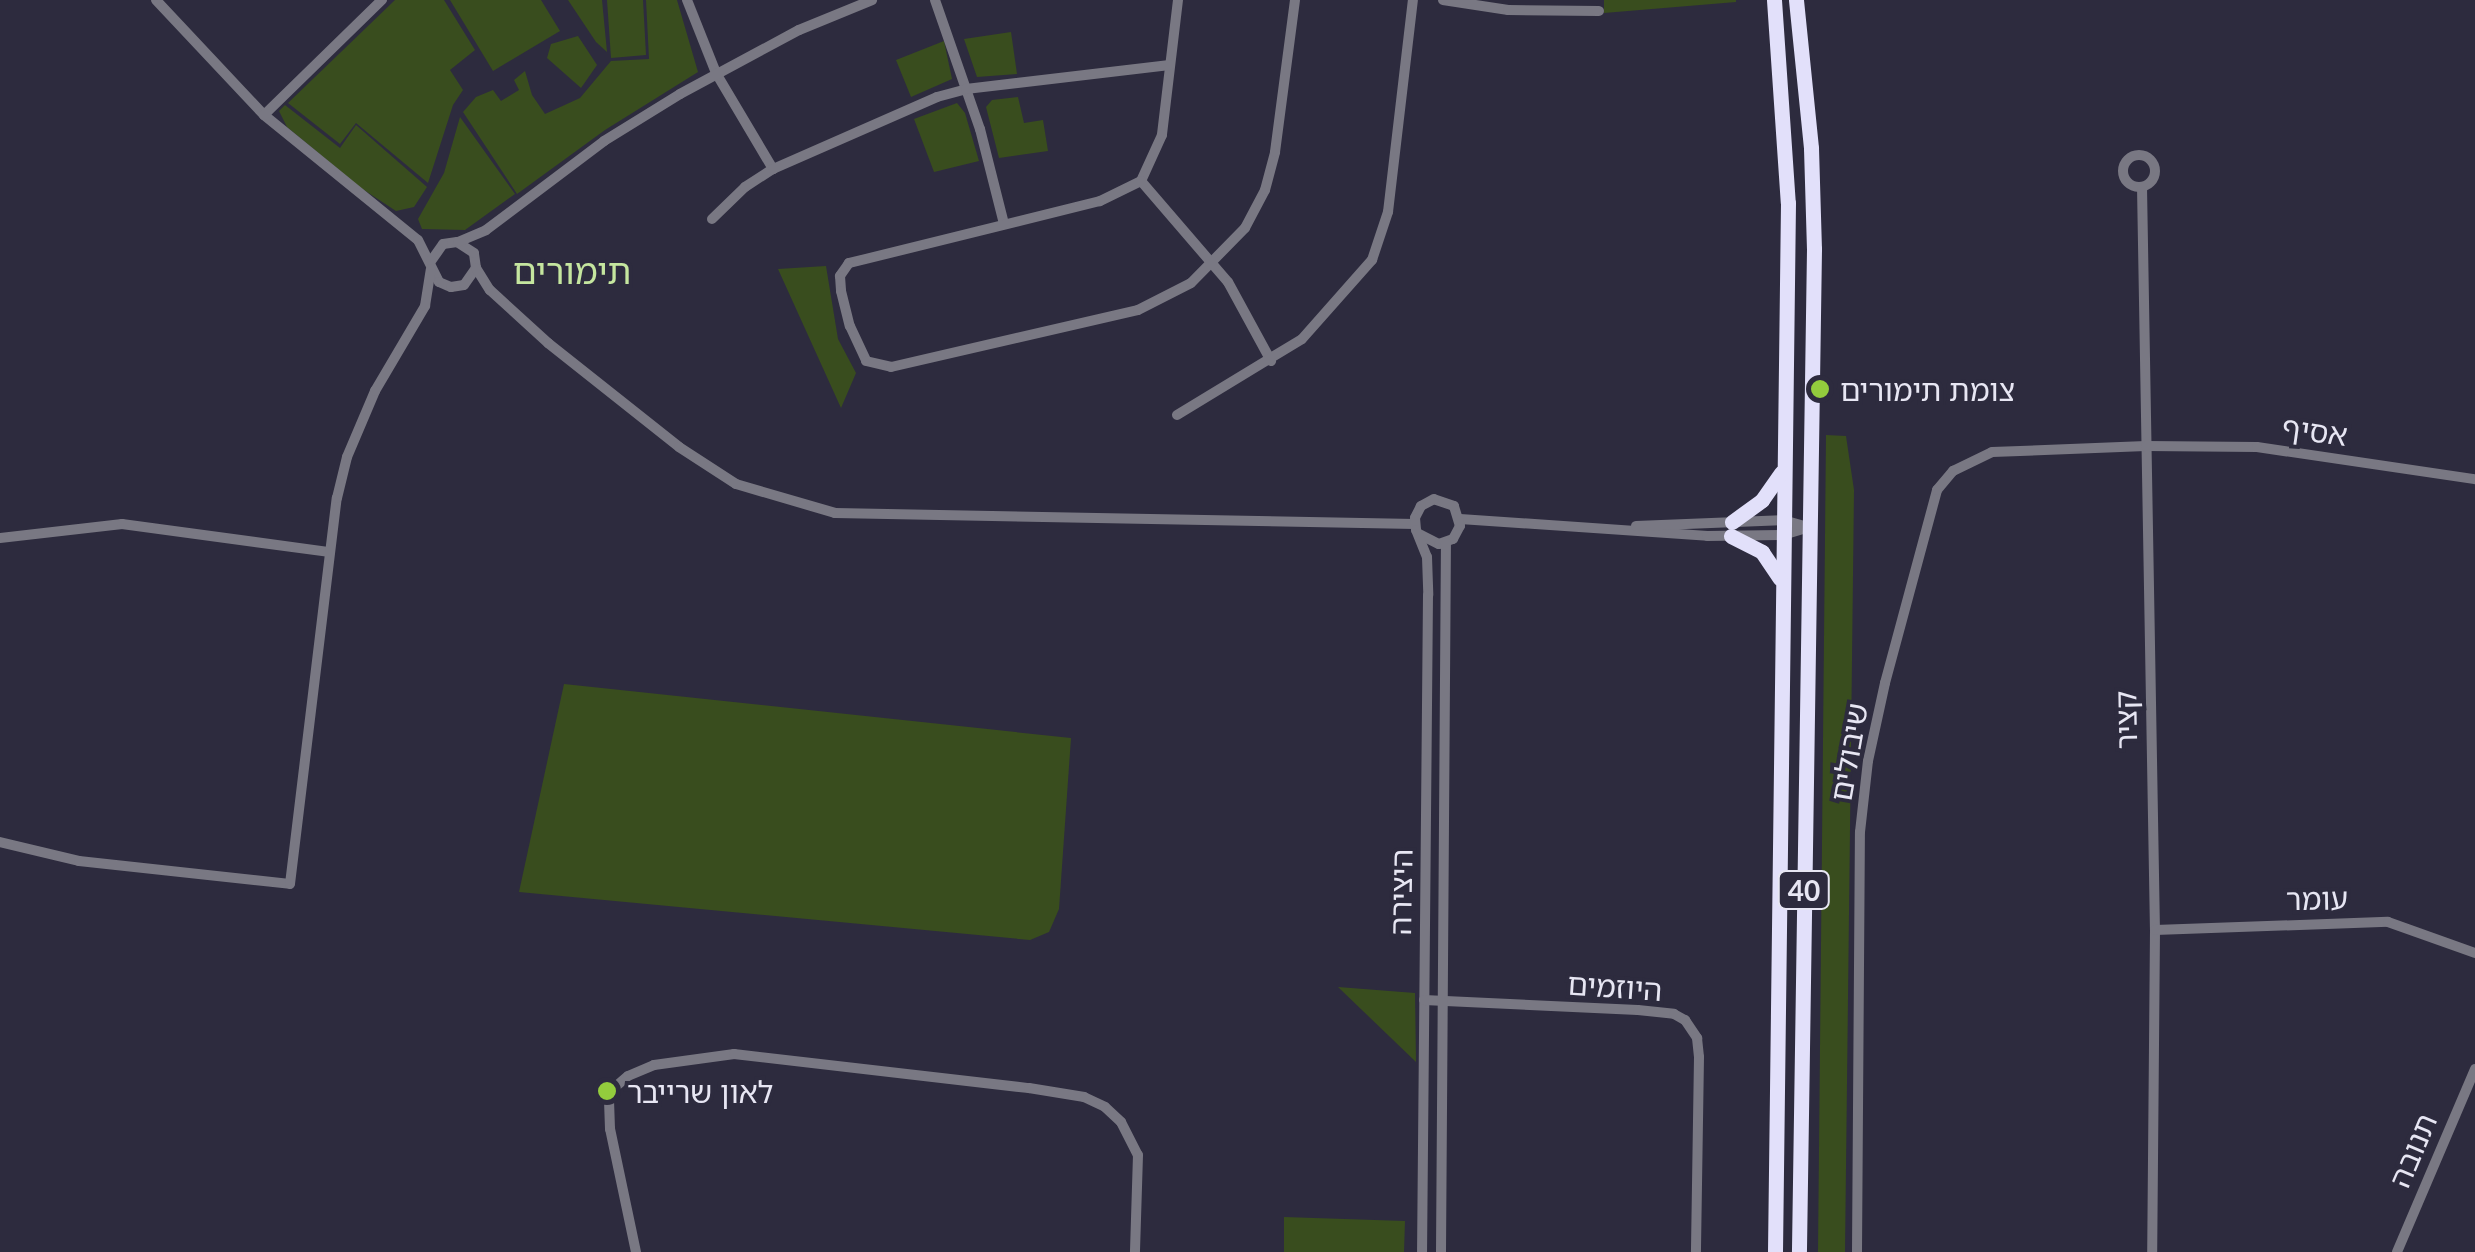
<!DOCTYPE html>
<html>
<head>
<meta charset="utf-8">
<style>
	body { margin:0 }
	#map { position:relative; width:2475px; height:1252px; overflow:hidden; background:#2d2b3e; font-family:Lato,"Noto Sans Hebrew",sans-serif }
	div>[style] { position:absolute }
	.green>* { inset:0; background:#394d1e }
	.minor>* { height:10px; margin:-5px; padding:0 5px; transform-origin:5px; border-radius:5px; background:#797883 }
	.minor>.ring { margin:-5px; padding:0; box-sizing:content-box; background:none; border:10px solid #797883; border-radius:50% }
	.highway>* { height:15px; margin:-7.5px; padding:0 7.5px; transform-origin:7.5px; border-radius:7.5px; background:#e2e0fa }
	.dots>* { width:28px; height:28px; translate:-50% -50%; box-sizing:border-box; border:5px solid #2d2b3e; border-radius:50% }
	span { translate:-50% -50%; white-space:nowrap; text-align:center; line-height:1.15; -webkit-text-stroke:8px #2d2b3e; paint-order:stroke }
	.shield-label span { padding:2px 8px; background:#2d2b3e; border:2px solid; border-radius:8px; -webkit-text-stroke-width:0 }
	.shield-label { font-size:28px; color:#e7e6f3; font-weight:700 }
	.poi-label { font-size:30px; color:#e7e6f3 }
	.left { translate:0 -50%; text-align:left }
	.street-label { font-size:30px; color:#e7e6f3 }
	.quarter-label { font-size:35px; color:#c5e69f }
</style>
</head>
<body>
<div id="map">
	<div class="green">
		<i style="clip-path:polygon(395px 0,444px 0,475px 50px,450px 70px,463px 90px,453px 105px,428px 183px,356px 123px,340px 144px,288px 103px)"></i>
		<i style="clip-path:polygon(450px 0,541px 0,560px 31px,493px 71px)"></i>
		<i style="clip-path:polygon(568px 0,602px 0,607px 52px,596px 42px)"></i>
		<i style="clip-path:polygon(607px 0,643px 0,646px 55px,611px 58px)"></i>
		<i style="clip-path:polygon(646px 0,677px 0,698px 72px,605px 130px,517px 194px,463px 112px,476px 97px,493px 90px,501px 101px,519px 90px,514px 80px,525px 71px,532px 95px,545px 114px,580px 98px,611px 61px,649px 59px)"></i>
		<i style="clip-path:polygon(1604px 0,1736px 0,1736px 2px,1604px 13px)"></i>
		<i style="clip-path:polygon(1011px 32px,1017px 74px,977px 77px,964px 39px)"></i>
		<i style="clip-path:polygon(578px 36px,597px 65px,581px 88px,547px 58px,551px 44px)"></i>
		<i style="clip-path:polygon(944px 41px,952px 79px,911px 97px,896px 60px)"></i>
		<i style="clip-path:polygon(1018px 97px,1024px 123px,1043px 120px,1048px 151px,999px 158px,986px 107px,992px 100px)"></i>
		<i style="clip-path:polygon(957px 103px,965px 113px,979px 161px,934px 172px,914px 119px)"></i>
		<i style="clip-path:polygon(285px 105px,340px 148px,356px 125px,427px 187px,414px 207px,396px 211px,361px 188px,287px 127px,279px 111px)"></i>
		<i style="clip-path:polygon(460px 117px,515px 194px,465px 230px,422px 229px,418px 219px,444px 173px)"></i>
		<i style="clip-path:polygon(826px 266px,838px 339px,856px 373px,841px 408px,778px 269px)"></i>
		<i style="clip-path:polygon(1826px 435px,1846px 436px,1854px 490px,1845px 1252px,1818px 1252px)"></i>
		<i style="clip-path:polygon(564px 684px,1071px 738px,1059px 909px,1049px 932px,1030px 940px,519px 892px)"></i>
		<i style="clip-path:polygon(1338px 987px,1415px 993px,1416px 1062px)"></i>
		<i style="clip-path:polygon(1284px 1217px,1405px 1221px,1404px 1252px,1284px 1252px)"></i>
	</div>
	<div class="minor">
		<i style="left:156px;top:0;width:158px;rotate:46.8deg"></i>
		<i style="left:264px;top:115px;width:198px;rotate:39.1deg"></i>
		<i style="left:418px;top:240px;width:47px;rotate:63.4deg"></i>
		<i style="left:439px;top:282px;width:13px;rotate:23deg"></i>
		<i style="left:451px;top:287px;width:13px;rotate:-9deg"></i>
		<i style="left:464px;top:285px;width:21px;rotate:-55deg"></i>
		<i style="left:476px;top:268px;width:15px;rotate:-98deg"></i>
		<i style="left:474px;top:253px;width:20px;rotate:-147deg"></i>
		<i style="left:457px;top:242px;width:14px;rotate:172deg"></i>
		<i style="left:443px;top:244px;width:21px;rotate:125deg"></i>
		<i style="left:687px;top:0;width:79px;rotate:68.3deg"></i>
		<i style="left:716px;top:73px;width:112px;rotate:59.3deg"></i>
		<i style="left:935px;top:0;width:137px;rotate:70.8deg"></i>
		<i style="left:980px;top:129px;width:98px;rotate:75.8deg"></i>
		<i style="left:1178px;top:0;width:136px;rotate:96.8deg"></i>
		<i style="left:1162px;top:135px;width:51px;rotate:114.5deg"></i>
		<i style="left:1141px;top:181px;width:46px;rotate:154deg"></i>
		<i style="left:1100px;top:201px;width:259px;rotate:166.1deg"></i>
		<i style="left:849px;top:263px;width:16px;rotate:125deg"></i>
		<i style="left:840px;top:276px;width:15px;rotate:86deg"></i>
		<i style="left:841px;top:291px;width:36px;rotate:76deg"></i>
		<i style="left:850px;top:326px;width:38px;rotate:65deg"></i>
		<i style="left:866px;top:361px;width:26px;rotate:13deg"></i>
		<i style="left:891px;top:367px;width:253px;rotate:-13deg"></i>
		<i style="left:1138px;top:310px;width:59px;rotate:-27deg"></i>
		<i style="left:1191px;top:283px;width:77px;rotate:-45.5deg"></i>
		<i style="left:1245px;top:228px;width:43px;rotate:-62.2deg"></i>
		<i style="left:1265px;top:190px;width:39px;rotate:-75deg"></i>
		<i style="left:1275px;top:152px;width:153px;rotate:-82.5deg"></i>
		<i style="left:1443px;top:0;width:66px;rotate:8.7deg"></i>
		<i style="left:1508px;top:10px;width:91px;rotate:0.6deg"></i>
		<i style="left:264px;top:115px;width:165px;rotate:-44.3deg"></i>
		<i class="ring" style="left:2123px;top:155px;width:22px;height:22px"></i>
		<i style="left:1141px;top:181px;width:133px;rotate:49.3deg"></i>
		<i style="left:1228px;top:282px;width:90px;rotate:61.4deg"></i>
		<i style="left:2142px;top:187px;width:743px;rotate:89deg"></i>
		<i style="left:2155px;top:930px;width:322px;rotate:90.5deg"></i>
		<i style="left:712px;top:219px;width:46px;rotate:-44.1deg"></i>
		<i style="left:745px;top:187px;width:33px;rotate:-33deg"></i>
		<i style="left:773px;top:169px;width:179px;rotate:-23.7deg"></i>
		<i style="left:937px;top:97px;width:30px;rotate:-15deg"></i>
		<i style="left:966px;top:89px;width:205px;rotate:-6.7deg"></i>
		<i style="left:458px;top:242px;width:30px;rotate:-23deg"></i>
		<i style="left:486px;top:230px;width:148px;rotate:-37deg"></i>
		<i style="left:604px;top:141px;width:89px;rotate:-31.7deg"></i>
		<i style="left:680px;top:94px;width:135px;rotate:-28.3deg"></i>
		<i style="left:799px;top:30px;width:79px;rotate:-22.3deg"></i>
		<i style="left:476px;top:268px;width:26px;rotate:58deg"></i>
		<i style="left:490px;top:290px;width:79px;rotate:42.4deg"></i>
		<i style="left:548px;top:343px;width:167px;rotate:38.4deg"></i>
		<i style="left:679px;top:447px;width:68px;rotate:33deg"></i>
		<i style="left:736px;top:484px;width:103px;rotate:16.3deg"></i>
		<i style="left:835px;top:513px;width:580px;rotate:1.09deg"></i>
		<i style="left:1177px;top:415px;width:146px;rotate:-31.3deg"></i>
		<i style="left:1302px;top:339px;width:106px;rotate:-48.5deg"></i>
		<i style="left:1372px;top:260px;width:51px;rotate:-71.6deg"></i>
		<i style="left:1388px;top:212px;width:213px;rotate:-83.3deg"></i>
		<i style="left:1460px;top:519px;width:248px;rotate:3.9deg"></i>
		<i style="left:1707px;top:536px;width:76px;rotate:-0.8deg"></i>
		<i style="left:1783px;top:535px;width:27px;rotate:-17deg"></i>
		<i style="left:1636px;top:526px;width:147px;rotate:-2.3deg"></i>
		<i style="left:1783px;top:520px;width:26px;rotate:16deg"></i>
		<i style="left:1419px;top:534px;width:22px;rotate:27deg"></i>
		<i style="left:1439px;top:544px;width:15px;rotate:-20deg"></i>
		<i style="left:1453px;top:539px;width:15px;rotate:-62deg"></i>
		<i style="left:1460px;top:526px;width:21px;rotate:-107deg"></i>
		<i style="left:1454px;top:506px;width:21px;rotate:-161deg"></i>
		<i style="left:1434px;top:499px;width:15px;rotate:152deg"></i>
		<i style="left:1421px;top:506px;width:13px;rotate:117deg"></i>
		<i style="left:1415px;top:518px;width:12px;rotate:85deg"></i>
		<i style="left:1416px;top:530px;width:29px;rotate:68deg"></i>
		<i style="left:1427px;top:557px;width:38px;rotate:88deg"></i>
		<i style="left:1428px;top:595px;width:657px;rotate:90.52deg"></i>
		<i style="left:0;top:538px;width:123px;rotate:-6.5deg"></i>
		<i style="left:122px;top:524px;width:208px;rotate:7.7deg"></i>
		<i style="left:0;top:842px;width:81px;rotate:13.5deg"></i>
		<i style="left:79px;top:861px;width:212px;rotate:6.2deg"></i>
		<i style="left:290px;top:884px;width:389px;rotate:-83.1deg"></i>
		<i style="left:337px;top:498px;width:42px;rotate:-76.3deg"></i>
		<i style="left:347px;top:457px;width:72px;rotate:-67deg"></i>
		<i style="left:375px;top:391px;width:99px;rotate:-59.5deg"></i>
		<i style="left:425px;top:306px;width:37px;rotate:-81deg"></i>
		<i style="left:2155px;top:930px;width:233px;rotate:-2deg"></i>
		<i style="left:2388px;top:922px;width:92px;rotate:19.6deg"></i>
		<i style="left:1424px;top:1000px;width:214px;rotate:2.7deg"></i>
		<i style="left:1638px;top:1010px;width:36px;rotate:6deg"></i>
		<i style="left:1674px;top:1014px;width:13px;rotate:29deg"></i>
		<i style="left:1685px;top:1020px;width:22px;rotate:56deg"></i>
		<i style="left:1697px;top:1038px;width:19px;rotate:84deg"></i>
		<i style="left:1699px;top:1057px;width:195px;rotate:90.9deg"></i>
		<i style="left:636px;top:1252px;width:126px;rotate:-101.9deg"></i>
		<i style="left:610px;top:1129px;width:30px;rotate:-92deg"></i>
		<i style="left:609px;top:1099px;width:12px;rotate:-66deg"></i>
		<i style="left:614px;top:1088px;width:18px;rotate:-41deg"></i>
		<i style="left:628px;top:1076px;width:28px;rotate:-23deg"></i>
		<i style="left:654px;top:1065px;width:81px;rotate:-7.8deg"></i>
		<i style="left:734px;top:1054px;width:297px;rotate:6.6deg"></i>
		<i style="left:1029px;top:1088px;width:56px;rotate:9.3deg"></i>
		<i style="left:1084px;top:1097px;width:23px;rotate:25deg"></i>
		<i style="left:1105px;top:1107px;width:22px;rotate:43deg"></i>
		<i style="left:1121px;top:1122px;width:37px;rotate:63deg"></i>
		<i style="left:1138px;top:1155px;width:97px;rotate:91.8deg"></i>
		<i style="left:1441px;top:1252px;width:709px;rotate:-89.6deg"></i>
		<i style="left:1857px;top:1252px;width:420px;rotate:-89.6deg"></i>
		<i style="left:1860px;top:832px;width:71px;rotate:-83.6deg"></i>
		<i style="left:1868px;top:761px;width:80px;rotate:-77.7deg"></i>
		<i style="left:1885px;top:683px;width:200px;rotate:-74.9deg"></i>
		<i style="left:1937px;top:490px;width:25px;rotate:-50deg"></i>
		<i style="left:1953px;top:471px;width:43px;rotate:-26deg"></i>
		<i style="left:1992px;top:452px;width:154px;rotate:-2.2deg"></i>
		<i style="left:2146px;top:446px;width:111px;rotate:0.5deg"></i>
		<i style="left:2257px;top:447px;width:220px;rotate:8.4deg"></i>
		<i style="left:2397px;top:1252px;width:199px;rotate:-66.9deg"></i>
	</div>
	<div class="highway">
		<i style="left:1774px;top:0;width:203px;rotate:86.1deg"></i>
		<i style="left:1788px;top:203px;width:1049px;rotate:90.71deg"></i>
		<i style="left:1796px;top:0;width:149px;rotate:84.2deg"></i>
		<i style="left:1811px;top:148px;width:101px;rotate:88.3deg"></i>
		<i style="left:1814px;top:249px;width:1003px;rotate:90.86deg"></i>
		<i style="left:1732px;top:522px;width:37px;rotate:-36deg"></i>
		<i style="left:1762px;top:500px;width:33px;rotate:-55deg"></i>
		<i style="left:1731px;top:536px;width:35px;rotate:27deg"></i>
		<i style="left:1762px;top:552px;width:32px;rotate:56deg"></i>
	</div>
	<div class="dots">
		<i style="left:1820px;top:389px;background:#93cc3d"></i>
		<i style="left:607px;top:1091px;background:#93cc3d"></i>
	</div>
	<div class="shield-label">
		<span style="left:1804px;top:890px">40</span>
	</div>
	<div class="poi-label">
		<span class="left" style="left:1840px;top:389px">צומת תימורים</span>
		<span class="left" style="left:627px;top:1091px">לאון שרייבר</span>
	</div>
	<div class="street-label">
		<span style="left:2315px;top:430px;rotate:8deg">אסיף</span>
		<span style="left:2125px;top:720px;rotate:-91deg">קציר</span>
		<span style="left:1848px;top:752px;rotate:-80deg">שיבולים</span>
		<span style="left:1400px;top:892px;rotate:-89deg">היצירה</span>
		<span style="left:2317px;top:898px;rotate:-1deg">עומר</span>
		<span style="left:1615px;top:986px;rotate:4deg">היוזמים</span>
		<span style="left:2412px;top:1150px;rotate:-67deg">תנובה</span>
	</div>
	<div class="quarter-label">
		<span style="left:572px;top:270px">תימורים</span>
	</div>
</div>
</body>
</html>
